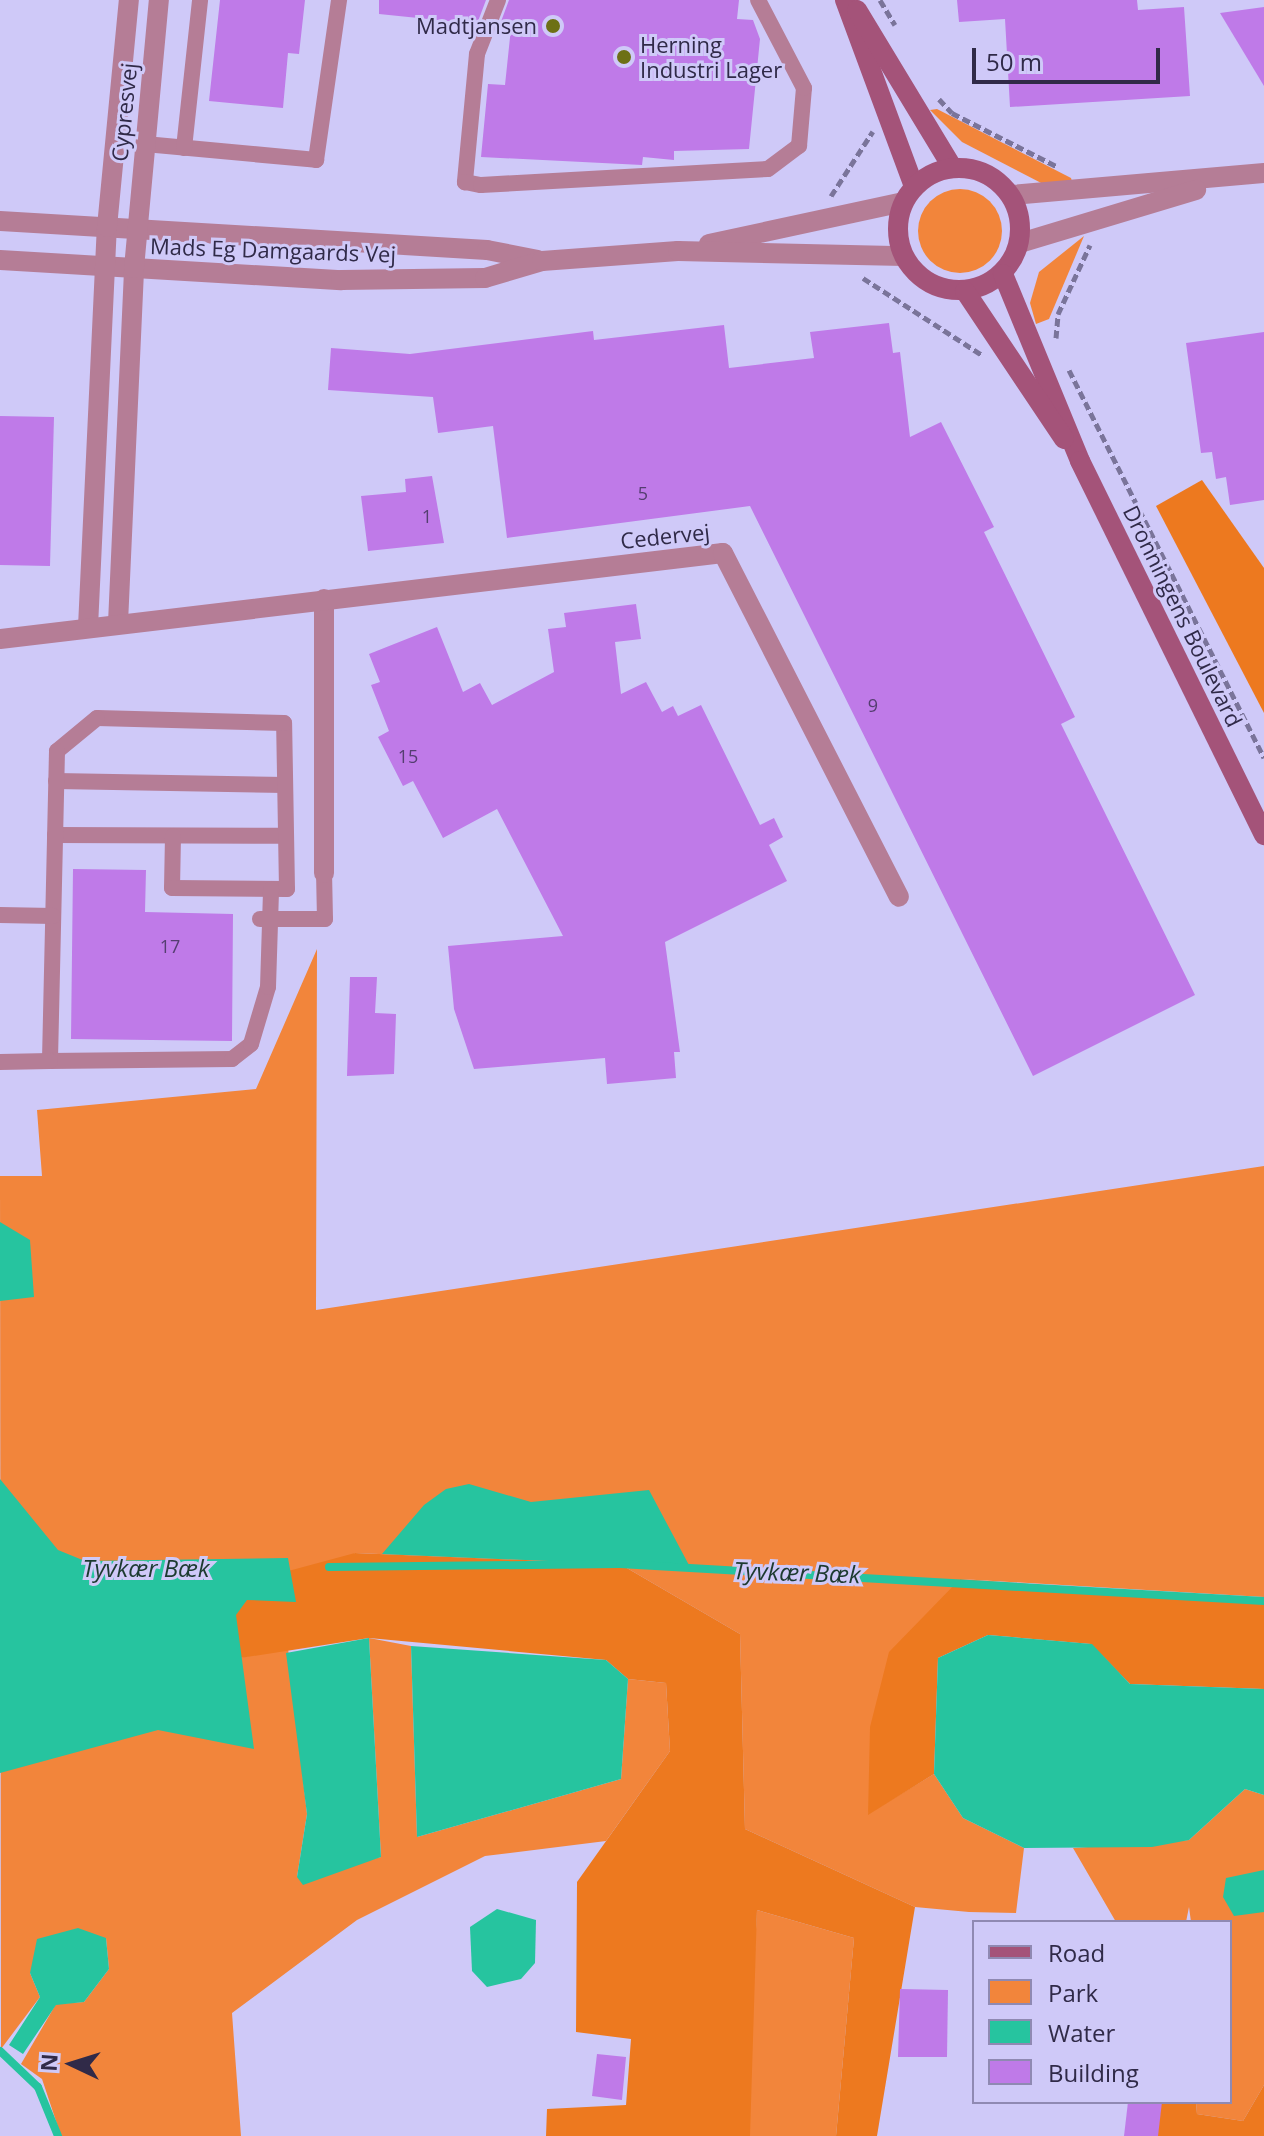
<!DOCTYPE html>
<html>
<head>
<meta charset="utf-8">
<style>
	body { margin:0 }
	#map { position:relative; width:1264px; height:2136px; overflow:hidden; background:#cfc9f8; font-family:"Open Sans",sans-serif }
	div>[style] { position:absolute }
	.green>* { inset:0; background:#f2853b }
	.round { border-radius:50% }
	.forest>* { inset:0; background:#ed791f }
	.water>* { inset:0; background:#26c49f }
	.stream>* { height:8px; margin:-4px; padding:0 4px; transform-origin:4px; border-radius:4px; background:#26c49f }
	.building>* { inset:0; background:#bf7ae8 }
	.path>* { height:5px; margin-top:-2.5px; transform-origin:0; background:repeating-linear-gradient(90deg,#7a749a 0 8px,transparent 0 12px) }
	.lane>* { height:16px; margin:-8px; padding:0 8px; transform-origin:8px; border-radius:8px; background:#b57d96 }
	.street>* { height:20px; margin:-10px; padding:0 10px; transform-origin:10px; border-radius:10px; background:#b57d96 }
	.secondary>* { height:20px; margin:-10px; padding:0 10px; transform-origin:10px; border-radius:10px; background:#a45379 }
	.secondary>.ring { margin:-10px; padding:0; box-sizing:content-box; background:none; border:20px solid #a45379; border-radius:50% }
	.dots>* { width:22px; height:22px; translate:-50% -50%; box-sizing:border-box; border:4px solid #cfc9f8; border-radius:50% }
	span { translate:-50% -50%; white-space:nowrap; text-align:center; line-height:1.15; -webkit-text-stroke:6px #cfc9f8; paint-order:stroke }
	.number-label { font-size:18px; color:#543e70 }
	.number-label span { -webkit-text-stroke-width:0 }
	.poi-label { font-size:22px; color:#302a48 }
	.right { translate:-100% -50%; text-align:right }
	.left { translate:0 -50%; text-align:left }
	.street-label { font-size:22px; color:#302a48 }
	.water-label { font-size:24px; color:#1c3a30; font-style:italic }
	.legend { position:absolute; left:972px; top:1920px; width:260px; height:184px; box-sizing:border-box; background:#cfc9f8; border:2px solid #8f89b2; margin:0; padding:10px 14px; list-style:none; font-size:24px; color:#302a48 }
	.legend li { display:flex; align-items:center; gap:16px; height:40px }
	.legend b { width:40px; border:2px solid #8f89b2 }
	.north { position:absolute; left:32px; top:2024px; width:80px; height:80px; -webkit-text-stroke:6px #cfc9f8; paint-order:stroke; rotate:274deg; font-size:22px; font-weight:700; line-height:32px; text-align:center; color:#302a48 }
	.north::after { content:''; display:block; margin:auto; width:28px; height:36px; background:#302a48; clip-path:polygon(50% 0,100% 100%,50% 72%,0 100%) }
	.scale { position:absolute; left:972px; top:48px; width:188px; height:36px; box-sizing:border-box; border:4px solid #302a48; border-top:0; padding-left:10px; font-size:24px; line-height:28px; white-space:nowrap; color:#302a48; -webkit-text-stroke:6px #cfc9f8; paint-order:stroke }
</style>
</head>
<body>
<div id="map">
	<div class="green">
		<i style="clip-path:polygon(937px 109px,1071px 178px,1073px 185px,1047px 186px,962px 142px,930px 110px)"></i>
		<i class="round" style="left:918px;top:189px;width:84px;height:84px"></i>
		<i style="clip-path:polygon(1084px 236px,1049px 319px,1036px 324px,1030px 303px,1039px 272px)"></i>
		<i style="clip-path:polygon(317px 949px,316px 1310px,1264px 1166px,1264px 1597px,960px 1579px,868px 1814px,934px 1774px,963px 1818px,1024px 1848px,1016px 1913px,969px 1912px,915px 1907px,745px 1829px,740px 1634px,620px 1564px,355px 1553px,234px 1659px,288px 1648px,307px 1814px,297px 1877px,381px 1857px,369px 1638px,411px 1646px,417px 1837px,621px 1779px,628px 1679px,666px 1683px,670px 1751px,606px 1841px,485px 1856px,357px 1920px,232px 2013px,241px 2136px,61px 2136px,42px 2079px,21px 2064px,56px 2004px,84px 2002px,109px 1969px,106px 1938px,30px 1973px,40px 1997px,1px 2049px,0 1176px,42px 1176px,37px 1110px,256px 1089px)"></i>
		<i style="clip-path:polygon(1245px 1789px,1264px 1795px,1264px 2085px,1243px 2121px,1197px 2114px,1196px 2102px,1230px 2102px,1230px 1922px,1191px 1922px,1189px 1907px,1186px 1922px,1116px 1922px,1073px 1848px,1189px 1840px)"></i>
		<i style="clip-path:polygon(757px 1910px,854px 1938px,836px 2136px,750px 2136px,746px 2125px)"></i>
	</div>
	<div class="forest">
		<i style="clip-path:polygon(1202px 480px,1264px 568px,1264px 713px,1156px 506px)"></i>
		<i style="clip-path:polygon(355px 1553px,620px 1564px,740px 1634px,745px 1829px,915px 1907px,877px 2136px,836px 2136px,854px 1938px,757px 1910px,750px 2136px,546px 2136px,547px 2109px,626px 2105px,631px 2039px,576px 2032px,577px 1882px,670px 1751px,666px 1683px,628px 1679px,606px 1660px,369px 1638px,234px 1659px,225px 1588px)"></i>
		<i style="clip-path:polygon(960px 1579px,1264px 1601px,1264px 1689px,1130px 1684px,1091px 1644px,988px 1635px,938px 1658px,934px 1774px,868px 1815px,870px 1727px,889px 1652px)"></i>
		<i style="clip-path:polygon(1264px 2085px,1264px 2136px,1141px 2136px,1148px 2102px,1196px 2102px,1197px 2114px,1243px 2121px)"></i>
	</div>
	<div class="water">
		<i style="clip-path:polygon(0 1222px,30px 1240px,34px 1297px,0 1301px)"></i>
		<i style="clip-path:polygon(0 1479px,58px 1550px,85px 1561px,288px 1558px,296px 1602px,247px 1600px,236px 1615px,254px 1749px,158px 1730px,0 1773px)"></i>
		<i style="clip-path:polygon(469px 1484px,531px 1502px,649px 1490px,690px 1567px,382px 1554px,424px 1505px,446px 1489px)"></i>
		<i style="clip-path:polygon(988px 1635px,1092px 1644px,1130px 1684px,1264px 1689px,1264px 1795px,1245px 1789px,1189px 1840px,1152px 1847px,1024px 1848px,963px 1818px,934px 1774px,938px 1658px)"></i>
		<i style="clip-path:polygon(369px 1638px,381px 1857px,303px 1885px,297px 1877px,307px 1814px,286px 1653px)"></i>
		<i style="clip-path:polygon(411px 1646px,606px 1660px,628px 1679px,621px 1779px,417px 1837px)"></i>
		<i style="clip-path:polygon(1264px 1870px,1264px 1912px,1234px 1916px,1223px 1897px,1226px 1878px)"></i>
		<i style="clip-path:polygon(497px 1909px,536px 1920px,535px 1963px,521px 1979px,487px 1987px,472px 1971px,470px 1927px)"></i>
		<i style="clip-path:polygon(78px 1928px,106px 1938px,109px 1969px,84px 2002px,56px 2005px,23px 2054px,9px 2045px,40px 1997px,30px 1973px,37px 1939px)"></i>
	</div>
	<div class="stream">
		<i style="left:329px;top:1567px;width:291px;rotate:-0.6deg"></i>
		<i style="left:620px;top:1564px;width:645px;rotate:3.29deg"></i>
		<i style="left:0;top:2051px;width:52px;rotate:43.5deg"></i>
		<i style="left:38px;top:2087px;width:53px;rotate:67.8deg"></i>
	</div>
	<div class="building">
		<i style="clip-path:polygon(220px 0,305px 0,299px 54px,288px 53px,283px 108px,209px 101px)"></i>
		<i style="clip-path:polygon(379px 0,486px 0,477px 24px,379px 14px)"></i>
		<i style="clip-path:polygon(509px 0,739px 0,737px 19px,753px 20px,760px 39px,749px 149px,674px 151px,674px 160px,643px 157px,642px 165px,481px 157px,488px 84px,505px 85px,511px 28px,499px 27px)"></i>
		<i style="clip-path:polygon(957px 0,1137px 0,1138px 10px,1184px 7px,1190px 96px,1010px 107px,1005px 19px,959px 22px)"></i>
		<i style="clip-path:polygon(1264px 7px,1264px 86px,1220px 13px)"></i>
		<i style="clip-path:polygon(889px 323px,893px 353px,900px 352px,910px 437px,941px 422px,994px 527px,984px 532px,1075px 717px,1061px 724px,1195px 995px,1033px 1076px,750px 506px,507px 538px,493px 426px,438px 433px,433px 397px,328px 390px,331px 348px,410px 354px,593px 331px,594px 340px,724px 325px,729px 368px,814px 358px,810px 332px)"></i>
		<i style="clip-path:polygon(1264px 332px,1264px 500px,1230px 505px,1226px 477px,1216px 479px,1212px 452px,1201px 453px,1186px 343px)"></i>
		<i style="clip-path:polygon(0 416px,54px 417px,50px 566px,0 565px)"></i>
		<i style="clip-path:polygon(432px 476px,444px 543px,368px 551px,361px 496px,406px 492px,405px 479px)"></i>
		<i style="clip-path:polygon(636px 604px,641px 639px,615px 642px,621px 694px,646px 682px,662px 712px,673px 706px,678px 716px,701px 705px,760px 825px,774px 818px,783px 837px,769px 845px,787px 881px,665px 942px,680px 1052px,674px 1052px,676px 1078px,607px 1084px,605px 1058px,474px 1069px,454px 1009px,448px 946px,563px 936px,497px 809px,443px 838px,413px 781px,403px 786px,378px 737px,389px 731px,371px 685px,380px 682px,369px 654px,437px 627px,463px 692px,480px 683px,492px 705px,554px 672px,548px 629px,566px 627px,564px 613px)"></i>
		<i style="clip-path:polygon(73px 869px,146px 870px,145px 912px,233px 914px,232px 1041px,71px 1039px)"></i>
		<i style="clip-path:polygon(350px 977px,377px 977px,375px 1013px,396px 1014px,394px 1074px,347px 1076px)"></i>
		<i style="clip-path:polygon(900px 1989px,948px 1990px,947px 2057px,898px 2057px)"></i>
		<i style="clip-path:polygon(597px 2054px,626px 2057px,622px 2100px,592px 2096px)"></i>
		<i style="clip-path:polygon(1128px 2102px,1162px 2102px,1158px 2136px,1124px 2136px)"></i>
	</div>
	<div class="path">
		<i style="left:880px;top:0;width:29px;rotate:59deg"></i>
		<i style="left:939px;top:99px;width:19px;rotate:47deg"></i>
		<i style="left:952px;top:113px;width:119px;rotate:27deg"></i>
		<i style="left:831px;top:196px;width:77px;rotate:-57.1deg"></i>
		<i style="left:863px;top:278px;width:142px;rotate:32.9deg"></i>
		<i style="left:1056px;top:338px;width:24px;rotate:-85deg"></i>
		<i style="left:1058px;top:314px;width:76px;rotate:-65.1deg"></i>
		<i style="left:1069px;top:370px;width:434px;rotate:63.3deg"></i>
	</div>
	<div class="lane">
		<i style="left:498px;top:0;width:58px;rotate:111.3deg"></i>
		<i style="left:477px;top:54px;width:129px;rotate:95.4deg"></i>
		<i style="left:465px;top:182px;width:16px;rotate:11deg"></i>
		<i style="left:481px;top:185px;width:287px;rotate:-3.2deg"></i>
		<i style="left:768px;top:169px;width:39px;rotate:-37deg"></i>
		<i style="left:799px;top:146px;width:58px;rotate:-85.1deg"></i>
		<i style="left:804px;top:88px;width:99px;rotate:-117.6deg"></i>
		<i style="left:145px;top:144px;width:172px;rotate:5.3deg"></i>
		<i style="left:316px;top:160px;width:162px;rotate:-81.8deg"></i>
		<i style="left:184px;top:148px;width:149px;rotate:-83.8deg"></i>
		<i style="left:56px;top:781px;width:229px;rotate:1deg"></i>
		<i style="left:55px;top:835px;width:231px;rotate:0.2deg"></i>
		<i style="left:173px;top:836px;width:52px;rotate:91.1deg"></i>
		<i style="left:172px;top:888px;width:115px;rotate:0.5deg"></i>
		<i style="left:287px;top:889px;width:166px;rotate:-91deg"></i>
		<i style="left:284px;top:723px;width:187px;rotate:-178.5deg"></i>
		<i style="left:97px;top:718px;width:52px;rotate:140.5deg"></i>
		<i style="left:57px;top:751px;width:310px;rotate:91.3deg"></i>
		<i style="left:50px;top:1061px;width:182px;rotate:-0.6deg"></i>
		<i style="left:232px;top:1059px;width:24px;rotate:-38deg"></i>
		<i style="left:251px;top:1044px;width:59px;rotate:-73.4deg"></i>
		<i style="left:268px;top:987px;width:98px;rotate:-88.2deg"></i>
		<i style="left:0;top:915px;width:53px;rotate:1.1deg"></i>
		<i style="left:260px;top:919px;width:65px"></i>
		<i style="left:325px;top:919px;width:46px;rotate:-91.2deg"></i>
		<i style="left:0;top:1062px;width:50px;rotate:-1.1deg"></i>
	</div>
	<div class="street">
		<i style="left:1012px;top:195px;width:253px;rotate:-5deg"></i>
		<i style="left:0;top:221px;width:488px;rotate:3.4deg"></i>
		<i style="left:487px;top:250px;width:52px;rotate:11.1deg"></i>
		<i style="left:1020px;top:243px;width:184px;rotate:-16.8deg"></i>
		<i style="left:709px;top:244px;width:199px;rotate:-12.2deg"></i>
		<i style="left:0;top:260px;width:342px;rotate:3.4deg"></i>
		<i style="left:341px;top:280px;width:144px;rotate:-0.8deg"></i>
		<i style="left:485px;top:278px;width:59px;rotate:-16.6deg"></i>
		<i style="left:542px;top:261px;width:136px;rotate:-4.2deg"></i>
		<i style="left:678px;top:251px;width:226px;rotate:1.3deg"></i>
		<i style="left:324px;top:599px;width:274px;rotate:90deg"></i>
		<i style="left:118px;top:623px;width:355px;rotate:-87.4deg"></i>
		<i style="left:134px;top:268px;width:269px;rotate:-84.7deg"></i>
		<i style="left:88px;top:627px;width:400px;rotate:-87.3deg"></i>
		<i style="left:107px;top:227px;width:228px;rotate:-84.5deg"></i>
		<i style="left:0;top:639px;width:728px;rotate:-6.78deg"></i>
		<i style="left:723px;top:553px;width:386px;rotate:62.9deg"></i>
	</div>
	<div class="secondary">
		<i style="left:845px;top:0;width:199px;rotate:69.7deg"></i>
		<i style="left:857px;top:10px;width:184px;rotate:58.8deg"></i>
		<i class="ring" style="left:898px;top:168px;width:102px;height:102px"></i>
		<i style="left:1003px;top:274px;width:202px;rotate:67.6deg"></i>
		<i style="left:1080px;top:461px;width:417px;rotate:63.8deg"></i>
		<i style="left:965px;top:291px;width:178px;rotate:56.2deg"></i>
	</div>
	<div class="dots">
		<i style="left:553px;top:26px;background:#6d7015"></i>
		<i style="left:624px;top:57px;background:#6d7015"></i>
	</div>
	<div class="number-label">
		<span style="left:643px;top:493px">5</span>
		<span style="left:427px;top:516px">1</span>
		<span style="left:873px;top:705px">9</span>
		<span style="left:408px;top:756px">15</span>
		<span style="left:170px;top:946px">17</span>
	</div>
	<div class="poi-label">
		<span class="right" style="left:537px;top:26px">Madtjansen</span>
		<span class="left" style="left:640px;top:57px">Herning<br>Industri Lager</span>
	</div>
	<div class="street-label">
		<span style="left:124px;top:112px;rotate:-84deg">Cypresvej</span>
		<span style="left:273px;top:250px;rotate:2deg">Mads Eg Damgaards Vej</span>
		<span style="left:665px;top:536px;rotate:-6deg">Cedervej</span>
		<span style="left:1183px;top:616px;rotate:64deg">Dronningens Boulevard</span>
	</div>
	<div class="water-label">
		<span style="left:146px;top:1568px">Tyvkær Bæk</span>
		<span style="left:797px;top:1572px;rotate:2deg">Tyvkær Bæk</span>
	</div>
	<ul class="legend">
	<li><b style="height:10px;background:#a45379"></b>Road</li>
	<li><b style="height:22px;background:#f2853b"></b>Park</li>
	<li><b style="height:22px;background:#26c49f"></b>Water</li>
	<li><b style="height:22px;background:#bf7ae8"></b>Building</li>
	</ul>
	<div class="north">N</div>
	<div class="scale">50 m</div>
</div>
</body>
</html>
